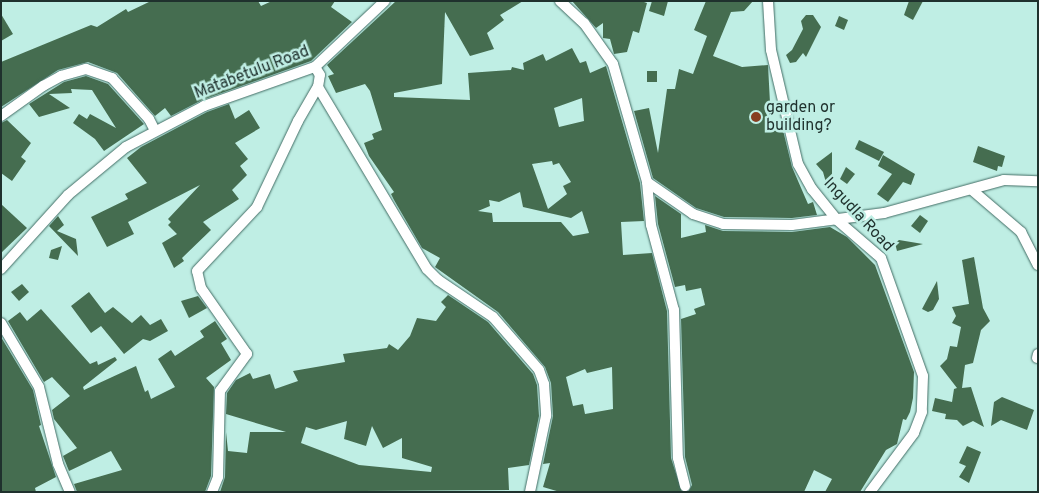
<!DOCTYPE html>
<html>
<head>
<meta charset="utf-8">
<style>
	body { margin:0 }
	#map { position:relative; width:1039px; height:493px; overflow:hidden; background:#bfeee4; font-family:Overpass,sans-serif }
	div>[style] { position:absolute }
	.building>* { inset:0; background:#456d50 }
	.roads { filter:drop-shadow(0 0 1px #436d65) drop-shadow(0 0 1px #436d65) }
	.minor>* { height:10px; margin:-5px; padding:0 5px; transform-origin:5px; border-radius:5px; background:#fff }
	.dots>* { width:14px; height:14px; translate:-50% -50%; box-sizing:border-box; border:2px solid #bfeee4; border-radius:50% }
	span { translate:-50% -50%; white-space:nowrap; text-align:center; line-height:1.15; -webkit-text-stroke:5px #bfeee4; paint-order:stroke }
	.street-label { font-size:16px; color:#1f312d }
	.poi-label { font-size:16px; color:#1f312d }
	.left { translate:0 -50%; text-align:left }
	.frame { position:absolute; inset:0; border:2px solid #1f312d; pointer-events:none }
</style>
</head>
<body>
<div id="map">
	<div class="building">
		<i style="clip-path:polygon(151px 1px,258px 1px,261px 6px,272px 1px,335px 1px,331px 7px,352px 22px,311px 61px,202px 100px,171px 116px,165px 108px,155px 116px,117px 73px,88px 62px,58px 70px,1px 107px,1px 62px,91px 25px,97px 27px,126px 9px,128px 12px)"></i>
		<i style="clip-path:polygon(evenodd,396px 1px,523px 1px,500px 15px,504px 20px,487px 33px,494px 49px,470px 56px,445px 12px,442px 84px,394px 93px,394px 97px,470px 100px,468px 73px,511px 70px,512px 67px,524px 70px,523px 63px,543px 54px,546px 61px,572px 48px,580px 63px,586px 61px,590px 73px,606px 66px,640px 183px,644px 221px,621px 222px,623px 255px,652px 253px,667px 311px,671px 458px,682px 492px,560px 492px,543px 487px,550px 463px,543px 464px,553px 416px,551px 383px,545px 367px,498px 312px,435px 267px,440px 258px,422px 248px,394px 200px,391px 194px,394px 192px,369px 156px,364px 143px,374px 139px,372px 134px,382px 130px,370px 91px,365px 84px,336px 93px,328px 76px,334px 74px,327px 65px,396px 1px,582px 98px,584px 121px,559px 127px,554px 108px,582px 98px,396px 1px,552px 161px,553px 165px,559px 163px,571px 182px,563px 186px,567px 194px,548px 209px,532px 164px,552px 161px,396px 1px,520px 192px,523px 207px,571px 218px,582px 211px,589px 233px,573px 236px,561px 222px,493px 222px,492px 213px,478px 211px,490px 206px,489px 200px,499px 202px,520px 192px,396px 1px,612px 367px,613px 409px,585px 414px,583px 404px,573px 406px,566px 377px,585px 369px,587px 373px,612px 367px)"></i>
		<i style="clip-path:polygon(572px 1px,641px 1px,647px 3px,639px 33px,633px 31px,627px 52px,614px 54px,610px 39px,603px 38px,603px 23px,596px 28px)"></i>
		<i style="clip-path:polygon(652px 1px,668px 1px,664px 16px,649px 11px)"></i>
		<i style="clip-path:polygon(706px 1px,753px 1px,744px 11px,731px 12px,713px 56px,742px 67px,768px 65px,771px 122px,781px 122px,792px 167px,808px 204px,813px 202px,817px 215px,792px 218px,724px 217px,696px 208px,653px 178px,634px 111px,649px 108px,658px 153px,667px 89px,675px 89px,679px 69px,693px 74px,707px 36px,694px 30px)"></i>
		<i style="clip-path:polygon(909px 1px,923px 1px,913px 20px,904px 15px)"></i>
		<i style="clip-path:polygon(1px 14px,13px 34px,1px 41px)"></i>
		<i style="clip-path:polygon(806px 15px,813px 15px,821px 27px,806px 57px,803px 53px,796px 62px,790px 63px,786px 55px,792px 50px,803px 29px,801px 21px)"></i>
		<i style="clip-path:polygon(839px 16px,848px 20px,844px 30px,835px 26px)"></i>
		<i style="clip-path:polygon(647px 71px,657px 71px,657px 82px,647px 82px)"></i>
		<i style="clip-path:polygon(86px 76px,108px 84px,144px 124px,104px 151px,95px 139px,73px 123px,79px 114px,87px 119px,90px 114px,116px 128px,92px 90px,71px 89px,72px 93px,49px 94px,70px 108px,39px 117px,29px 104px,64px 82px)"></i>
		<i style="clip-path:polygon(229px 104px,235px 119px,249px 110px,260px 128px,235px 143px,248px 159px,240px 166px,247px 175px,232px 190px,239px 199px,203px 222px,211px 230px,182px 258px,184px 261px,174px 268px,162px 243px,177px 234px,168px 225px,171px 222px,168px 219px,200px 185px,128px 222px,134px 234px,107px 247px,91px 217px,128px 199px,125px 194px,147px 183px,127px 158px,141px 147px,207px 112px)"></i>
		<i style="clip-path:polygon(7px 120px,31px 143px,21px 157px,26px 161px,12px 181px,1px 173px,1px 123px)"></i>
		<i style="clip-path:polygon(859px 140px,884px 152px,879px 161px,855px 149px)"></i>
		<i style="clip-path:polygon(978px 146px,1005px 156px,1002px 167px,998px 166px,997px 171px,973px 162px)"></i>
		<i style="clip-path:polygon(832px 152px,832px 193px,829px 193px,823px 172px,816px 164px)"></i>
		<i style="clip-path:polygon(883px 155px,915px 174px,911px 185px,903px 182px,888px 202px,877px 194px,892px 174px,878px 166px)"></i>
		<i style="clip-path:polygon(846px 167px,855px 174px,847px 184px,840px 179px)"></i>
		<i style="clip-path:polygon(655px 196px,681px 214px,681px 238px,706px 232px,705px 225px,723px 231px,792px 232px,830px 227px,847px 237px,875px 265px,914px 372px,913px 398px,910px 412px,906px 420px,903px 419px,897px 444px,886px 450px,860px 492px,825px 492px,832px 479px,814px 470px,804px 492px,688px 492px,692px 485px,685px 457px,681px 319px,696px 314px,694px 309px,705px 305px,701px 288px,686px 291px,685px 285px,675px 287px,658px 224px)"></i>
		<i style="clip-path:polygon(1px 204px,27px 228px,1px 253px)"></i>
		<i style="clip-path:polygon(920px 215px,928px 221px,920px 233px,911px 226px)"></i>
		<i style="clip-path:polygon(58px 216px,64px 225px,57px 231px,76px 239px,78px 256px,49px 226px)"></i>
		<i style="clip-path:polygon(899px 240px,923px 244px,897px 251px,895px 243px)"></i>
		<i style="clip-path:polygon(62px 246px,58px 260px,49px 258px,51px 250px)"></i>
		<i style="clip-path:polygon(974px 257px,983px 308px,990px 321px,981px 330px,973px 363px,965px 365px,962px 388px,971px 387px,984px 427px,973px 421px,963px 426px,957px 420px,945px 419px,946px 414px,932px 411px,935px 398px,952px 402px,954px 389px,957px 388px,940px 366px,947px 359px,950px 346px,957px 347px,961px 327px,952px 323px,956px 316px,952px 307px,969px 304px,962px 260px)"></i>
		<i style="clip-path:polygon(937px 281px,939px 299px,933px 310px,928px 312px,922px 309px)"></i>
		<i style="clip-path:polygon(22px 284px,29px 292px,19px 301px,11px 292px)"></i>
		<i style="clip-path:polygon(89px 292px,105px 313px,113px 307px,132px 323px,141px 315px,150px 325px,161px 319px,168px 331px,150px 341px,143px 339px,124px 354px,101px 326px,91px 333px,71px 306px)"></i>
		<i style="clip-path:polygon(evenodd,448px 295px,488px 322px,533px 374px,537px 385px,539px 416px,529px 465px,508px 468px,509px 490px,220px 492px,225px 477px,226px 432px,228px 451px,247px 453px,250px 432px,286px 432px,226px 414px,227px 393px,236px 380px,250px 373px,253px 379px,270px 374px,275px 389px,298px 381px,293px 371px,345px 362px,343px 354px,387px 348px,389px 344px,398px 350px,410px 336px,417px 318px,436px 321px,446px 307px,441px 302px,448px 295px,347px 421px,344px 439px,366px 446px,372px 426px,383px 448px,402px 438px,402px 458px,432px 467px,431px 472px,359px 465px,301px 443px,306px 427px,316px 430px,347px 421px)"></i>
		<i style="clip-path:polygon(198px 296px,207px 308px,189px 318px,181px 301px)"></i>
		<i style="clip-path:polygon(41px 309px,90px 364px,97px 361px,98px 365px,115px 357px,117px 360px,83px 387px,84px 390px,136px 366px,145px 392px,148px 390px,151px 399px,175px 387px,158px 359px,171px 350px,175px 356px,204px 337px,200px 331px,215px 321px,227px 339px,221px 343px,231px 360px,206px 378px,214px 387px,211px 476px,205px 492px,77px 492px,74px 484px,122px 470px,111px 451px,69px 471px,63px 456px,77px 448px,54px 419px,52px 410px,70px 396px,52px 377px,44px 382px,8px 321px,20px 312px,27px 321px)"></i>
		<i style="clip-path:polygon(1px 337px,33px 390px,41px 425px,39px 426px,56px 477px,35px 488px,36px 492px,1px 492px)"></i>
		<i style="clip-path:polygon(1002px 397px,1034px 410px,1027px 430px,1001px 420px,991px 426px,994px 402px)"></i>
		<i style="clip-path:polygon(967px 446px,981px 452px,969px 483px,959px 477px,966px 466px,959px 463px)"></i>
	</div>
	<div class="roads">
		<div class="minor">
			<i style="left:560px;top:1px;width:33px;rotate:43deg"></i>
			<i style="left:584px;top:23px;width:50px;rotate:54.7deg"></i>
			<i style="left:613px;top:64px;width:123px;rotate:73.9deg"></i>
			<i style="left:647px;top:182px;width:56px;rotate:34.8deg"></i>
			<i style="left:693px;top:214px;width:32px;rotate:18deg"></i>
			<i style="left:723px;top:224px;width:69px;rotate:0.8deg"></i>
			<i style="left:792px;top:225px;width:93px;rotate:-7.4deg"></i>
			<i style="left:884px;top:213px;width:124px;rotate:-15.4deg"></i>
			<i style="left:1004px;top:180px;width:34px;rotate:2deg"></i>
			<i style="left:768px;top:1px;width:49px;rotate:86.5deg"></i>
			<i style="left:771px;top:50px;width:117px;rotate:76.7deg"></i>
			<i style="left:798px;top:164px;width:29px;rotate:61deg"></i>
			<i style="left:812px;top:189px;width:40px;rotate:51deg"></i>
			<i style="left:837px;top:220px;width:58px;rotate:40.8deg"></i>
			<i style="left:881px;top:258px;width:125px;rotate:70.4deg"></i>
			<i style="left:923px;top:376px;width:36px;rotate:92deg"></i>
			<i style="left:922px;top:412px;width:22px;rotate:111deg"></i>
			<i style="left:914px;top:433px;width:74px;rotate:126.7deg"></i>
			<i style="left:318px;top:87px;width:212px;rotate:59.1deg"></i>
			<i style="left:427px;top:269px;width:16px;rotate:45deg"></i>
			<i style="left:438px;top:280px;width:66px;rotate:33.9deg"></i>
			<i style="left:493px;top:317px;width:70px;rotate:49deg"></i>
			<i style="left:539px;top:370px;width:15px;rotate:70deg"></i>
			<i style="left:544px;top:384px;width:32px;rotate:86deg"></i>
			<i style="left:546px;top:416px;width:78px;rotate:101.9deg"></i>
			<i style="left:1px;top:116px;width:52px;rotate:-35.5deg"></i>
			<i style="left:43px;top:86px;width:21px;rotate:-29deg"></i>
			<i style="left:61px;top:76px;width:26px;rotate:-16deg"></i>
			<i style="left:86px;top:69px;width:28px;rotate:19deg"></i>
			<i style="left:112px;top:78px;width:55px;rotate:47.9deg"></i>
			<i style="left:149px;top:119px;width:13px;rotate:63deg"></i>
			<i style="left:647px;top:182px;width:43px;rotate:84.7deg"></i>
			<i style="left:651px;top:225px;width:88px;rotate:74.9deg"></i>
			<i style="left:674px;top:310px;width:148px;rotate:88.5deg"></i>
			<i style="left:678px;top:458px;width:29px;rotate:76deg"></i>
			<i style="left:972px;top:190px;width:65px;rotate:40.6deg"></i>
			<i style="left:1021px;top:232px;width:37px;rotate:63deg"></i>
			<i style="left:1px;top:269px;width:100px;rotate:-47.8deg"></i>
			<i style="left:68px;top:195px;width:75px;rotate:-39.6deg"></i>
			<i style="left:126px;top:147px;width:88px;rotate:-27.7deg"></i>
			<i style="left:204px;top:106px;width:118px;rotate:-19.4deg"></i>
			<i style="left:315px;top:67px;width:96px;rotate:-43.3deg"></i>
			<i style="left:1px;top:323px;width:74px;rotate:59.3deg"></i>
			<i style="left:39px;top:387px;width:79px;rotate:76.1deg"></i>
			<i style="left:58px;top:464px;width:30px;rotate:67deg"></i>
			<i style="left:1037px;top:358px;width:4px;rotate:-76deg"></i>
			<i style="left:212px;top:492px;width:16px;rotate:-68deg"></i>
			<i style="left:218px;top:477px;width:86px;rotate:-88.7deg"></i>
			<i style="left:220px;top:391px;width:46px;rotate:-53.9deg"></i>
			<i style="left:247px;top:354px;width:80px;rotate:-124.9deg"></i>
			<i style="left:201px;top:288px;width:17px;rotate:-103deg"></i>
			<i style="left:197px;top:271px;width:88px;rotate:-46.8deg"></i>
			<i style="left:257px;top:207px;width:95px;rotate:-64.5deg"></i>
			<i style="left:298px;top:121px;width:39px;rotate:-60deg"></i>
			<i style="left:318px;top:87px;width:12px;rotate:-81deg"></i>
			<i style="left:320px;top:75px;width:9px;rotate:-122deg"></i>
		</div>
	</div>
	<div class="dots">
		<i style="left:756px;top:117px;background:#873e22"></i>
	</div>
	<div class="street-label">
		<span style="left:252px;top:73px;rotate:-21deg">Matabetulu Road</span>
		<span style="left:858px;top:215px;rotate:47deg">Ingudla Road</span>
	</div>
	<div class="poi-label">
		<span class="left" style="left:766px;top:117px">garden or<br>building?</span>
	</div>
	<div class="frame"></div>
</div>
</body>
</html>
